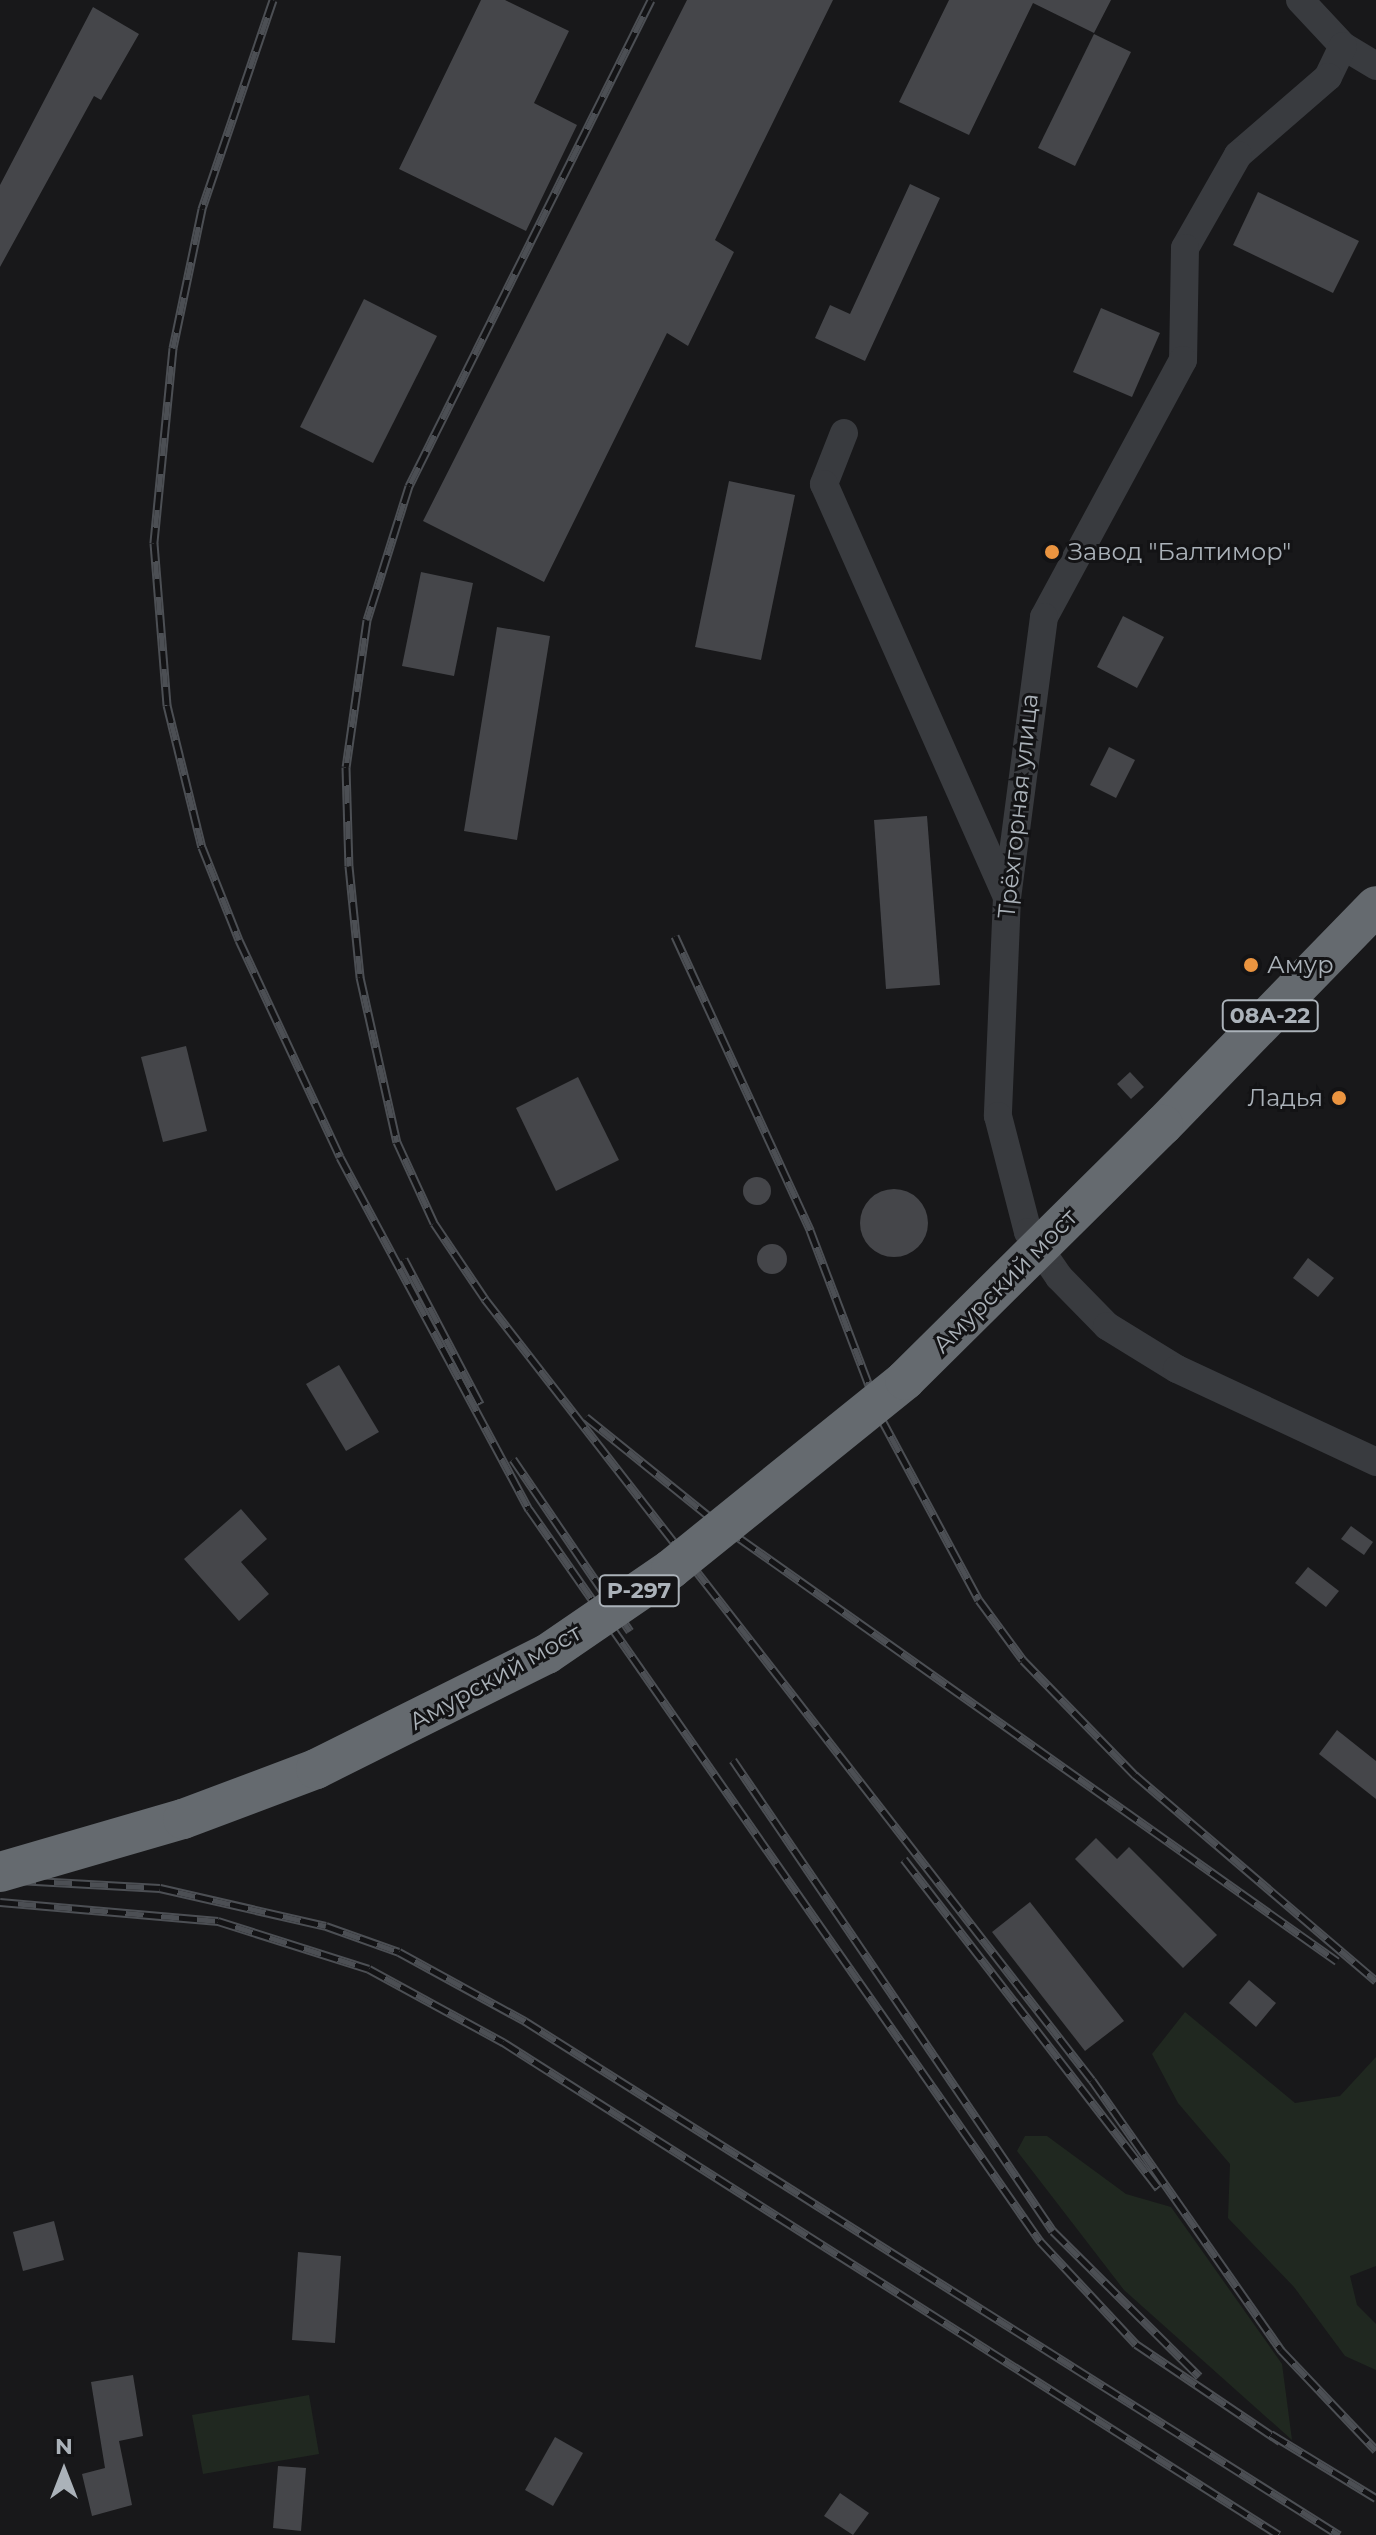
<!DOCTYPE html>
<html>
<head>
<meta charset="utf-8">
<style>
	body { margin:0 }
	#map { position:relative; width:1376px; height:2535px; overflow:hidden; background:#18181a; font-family:Montserrat,sans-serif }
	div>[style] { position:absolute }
	.green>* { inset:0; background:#202820 }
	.building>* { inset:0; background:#45464a }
	.round { border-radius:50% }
	.minor>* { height:28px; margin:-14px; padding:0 14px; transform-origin:14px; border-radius:14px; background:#393b3f }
	.highway>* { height:40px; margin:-20px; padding:0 20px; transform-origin:20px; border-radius:20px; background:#656a6f }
	.rail>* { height:9px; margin-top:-4.5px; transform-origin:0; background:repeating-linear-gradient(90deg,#131315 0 18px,#4c4f54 0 36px); box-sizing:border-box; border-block:2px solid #4c4f54 }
	.highway-bridge>* { height:40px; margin:-20px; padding:0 20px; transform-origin:20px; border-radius:20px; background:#656a6f }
	.dots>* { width:22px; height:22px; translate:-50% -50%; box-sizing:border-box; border:4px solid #131315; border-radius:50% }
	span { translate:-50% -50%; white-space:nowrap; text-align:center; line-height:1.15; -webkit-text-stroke:6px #131315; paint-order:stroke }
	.shield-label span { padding:2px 6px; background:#131315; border:2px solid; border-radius:6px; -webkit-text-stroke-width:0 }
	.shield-label { font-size:22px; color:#abb2b9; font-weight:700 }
	.poi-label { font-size:24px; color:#abb2b9 }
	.left { translate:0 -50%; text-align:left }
	.right { translate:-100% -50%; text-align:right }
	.street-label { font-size:24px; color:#abb2b9 }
	.north { position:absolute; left:24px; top:2431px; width:80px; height:80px; -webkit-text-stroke:6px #131315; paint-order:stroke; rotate:0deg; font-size:22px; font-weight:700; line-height:32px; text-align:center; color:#abb2b9 }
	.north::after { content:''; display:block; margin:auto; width:28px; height:36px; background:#abb2b9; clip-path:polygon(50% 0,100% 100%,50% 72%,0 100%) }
</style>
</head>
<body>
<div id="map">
	<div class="green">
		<i style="clip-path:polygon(1185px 2012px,1295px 2103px,1340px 2096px,1376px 2057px,1376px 2266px,1350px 2276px,1357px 2305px,1376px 2324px,1376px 2370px,1345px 2356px,1294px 2287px,1228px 2218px,1230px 2164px,1178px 2103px,1152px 2054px)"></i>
		<i style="clip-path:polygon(1025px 2136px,1047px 2136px,1126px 2194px,1171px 2207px,1282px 2364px,1292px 2440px,1124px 2290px,1017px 2151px)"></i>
		<i style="clip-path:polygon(309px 2395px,319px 2454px,203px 2474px,192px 2415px)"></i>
	</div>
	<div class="building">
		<i style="clip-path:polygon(481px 0,505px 0,569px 31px,534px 103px,577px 125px,526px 231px,399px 169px)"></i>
		<i style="clip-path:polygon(687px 0,833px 0,715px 240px,734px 252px,688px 346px,667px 333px,544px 582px,423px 521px)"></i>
		<i style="clip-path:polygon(949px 0,1111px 0,1094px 33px,1033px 3px,969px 135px,899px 102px)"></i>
		<i style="clip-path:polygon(93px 7px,139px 34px,101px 100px,94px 96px,0 267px,0 185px)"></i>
		<i style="clip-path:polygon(1094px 34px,1131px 52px,1075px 166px,1038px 148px)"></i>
		<i style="clip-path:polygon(910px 184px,940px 198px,865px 361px,815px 338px,830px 305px,850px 314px)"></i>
		<i style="clip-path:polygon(1258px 192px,1359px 241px,1333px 293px,1233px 245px)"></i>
		<i style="clip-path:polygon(364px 299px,437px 336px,373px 463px,300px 427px)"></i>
		<i style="clip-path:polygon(1101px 308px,1160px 333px,1132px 397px,1073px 372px)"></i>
		<i style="clip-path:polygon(729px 481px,795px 495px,761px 660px,695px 647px)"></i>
		<i style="clip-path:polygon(421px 572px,473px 583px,454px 676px,402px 666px)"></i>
		<i style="clip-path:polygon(1123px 616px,1164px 637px,1137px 688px,1097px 667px)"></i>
		<i style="clip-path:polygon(497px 627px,550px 636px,517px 840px,464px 831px)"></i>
		<i style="clip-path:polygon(1109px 747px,1135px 760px,1116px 798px,1090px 785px)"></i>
		<i style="clip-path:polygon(927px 816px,940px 985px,886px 989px,874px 820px)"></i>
		<i style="clip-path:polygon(186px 1046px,207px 1131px,163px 1142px,141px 1057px)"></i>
		<i style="clip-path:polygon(1130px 1072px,1144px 1087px,1131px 1099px,1117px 1084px)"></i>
		<i style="clip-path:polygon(578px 1077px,619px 1160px,556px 1191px,516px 1108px)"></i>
		<i class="round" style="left:743px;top:1177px;width:28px;height:28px"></i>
		<i class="round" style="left:860px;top:1189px;width:68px;height:68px"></i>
		<i class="round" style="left:757px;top:1244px;width:30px;height:30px"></i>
		<i style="clip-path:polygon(1308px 1258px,1334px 1278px,1318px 1297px,1293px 1278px)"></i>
		<i style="clip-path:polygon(339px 1365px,379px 1432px,346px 1451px,306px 1384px)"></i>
		<i style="clip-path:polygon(241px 1509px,267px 1539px,241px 1562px,269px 1594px,239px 1621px,184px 1559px)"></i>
		<i style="clip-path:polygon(1351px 1526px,1373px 1542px,1364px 1555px,1341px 1539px)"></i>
		<i style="clip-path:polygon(1308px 1567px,1339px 1591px,1326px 1607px,1295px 1583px)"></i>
		<i style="clip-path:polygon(1337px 1730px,1376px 1761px,1376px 1799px,1319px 1754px)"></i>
		<i style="clip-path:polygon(1096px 1838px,1117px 1859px,1129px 1847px,1217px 1935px,1183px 1968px,1075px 1859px)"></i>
		<i style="clip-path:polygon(1030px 1902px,1124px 2021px,1085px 2051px,992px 1932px)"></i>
		<i style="clip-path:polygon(1249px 1980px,1276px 2003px,1256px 2027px,1229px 2003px)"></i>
		<i style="clip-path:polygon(54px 2221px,64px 2260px,23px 2271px,13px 2232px)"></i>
		<i style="clip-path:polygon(298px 2252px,341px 2256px,335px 2343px,292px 2340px)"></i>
		<i style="clip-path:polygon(133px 2375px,143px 2436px,119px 2441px,132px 2505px,92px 2516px,82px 2474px,105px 2468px,91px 2382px)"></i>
		<i style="clip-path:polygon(555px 2437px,583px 2453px,553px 2506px,525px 2490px)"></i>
		<i style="clip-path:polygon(278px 2466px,306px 2468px,301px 2531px,273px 2528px)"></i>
		<i style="clip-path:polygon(840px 2493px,869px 2513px,853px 2535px,824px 2516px)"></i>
	</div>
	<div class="minor">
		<i style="left:1300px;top:0;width:63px;rotate:46.9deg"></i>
		<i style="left:1343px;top:46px;width:39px;rotate:31deg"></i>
		<i style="left:1343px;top:46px;width:34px;rotate:116deg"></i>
		<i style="left:1328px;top:77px;width:119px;rotate:139.1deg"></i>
		<i style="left:1238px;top:155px;width:107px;rotate:119.7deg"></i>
		<i style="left:1185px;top:248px;width:112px;rotate:91deg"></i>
		<i style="left:1183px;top:360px;width:292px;rotate:118.4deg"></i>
		<i style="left:1044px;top:617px;width:282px;rotate:97.5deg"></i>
		<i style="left:1007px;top:897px;width:219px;rotate:92.4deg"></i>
		<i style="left:998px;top:1116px;width:120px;rotate:75.5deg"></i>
		<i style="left:1028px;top:1232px;width:55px;rotate:55.4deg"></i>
		<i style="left:1059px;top:1277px;width:69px;rotate:45.6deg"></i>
		<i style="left:1107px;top:1326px;width:82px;rotate:31.6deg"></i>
		<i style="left:1177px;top:1369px;width:220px;rotate:25deg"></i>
		<i style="left:844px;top:433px;width:55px;rotate:111.4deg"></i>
		<i style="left:824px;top:484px;width:449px;rotate:66.1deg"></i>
	</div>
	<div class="highway">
		<i style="left:1163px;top:1125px;width:305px;rotate:-45.8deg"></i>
	</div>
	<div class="rail">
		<i style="left:273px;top:0;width:221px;rotate:108.8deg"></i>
		<i style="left:202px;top:209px;width:142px;rotate:101.8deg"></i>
		<i style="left:173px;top:348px;width:196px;rotate:95.6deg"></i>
		<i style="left:154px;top:543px;width:163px;rotate:85.4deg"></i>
		<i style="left:167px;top:705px;width:146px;rotate:76.2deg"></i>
		<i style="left:202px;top:847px;width:100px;rotate:68.3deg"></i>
		<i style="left:239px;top:940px;width:239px;rotate:65deg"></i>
		<i style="left:340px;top:1157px;width:400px;rotate:61.8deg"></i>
		<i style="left:529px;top:1509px;width:893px;rotate:55.08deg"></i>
		<i style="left:1040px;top:2241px;width:141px;rotate:47deg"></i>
		<i style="left:1136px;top:2344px;width:174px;rotate:34deg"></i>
		<i style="left:651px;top:0;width:543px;rotate:116.47deg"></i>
		<i style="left:409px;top:486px;width:140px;rotate:107.4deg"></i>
		<i style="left:367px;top:620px;width:148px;rotate:98.1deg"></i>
		<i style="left:346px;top:767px;width:99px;rotate:88.3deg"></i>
		<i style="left:349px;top:866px;width:112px;rotate:84.3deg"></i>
		<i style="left:360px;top:977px;width:169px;rotate:77.4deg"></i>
		<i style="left:397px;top:1142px;width:89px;rotate:65.4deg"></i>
		<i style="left:434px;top:1223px;width:92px;rotate:56.1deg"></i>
		<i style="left:485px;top:1299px;width:989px;rotate:52.15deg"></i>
		<i style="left:1092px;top:2080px;width:330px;rotate:55deg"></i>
		<i style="left:1281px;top:2350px;width:138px;rotate:46.5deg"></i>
		<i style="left:675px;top:936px;width:324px;rotate:65.3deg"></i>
		<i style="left:810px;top:1230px;width:203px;rotate:69.2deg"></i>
		<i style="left:882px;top:1420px;width:204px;rotate:61.7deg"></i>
		<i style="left:979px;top:1600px;width:74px;rotate:53.7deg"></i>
		<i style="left:1023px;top:1660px;width:161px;rotate:45.8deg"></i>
		<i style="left:1135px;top:1775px;width:317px;rotate:40.5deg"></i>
		<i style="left:404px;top:1259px;width:164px;rotate:62.3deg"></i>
		<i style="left:586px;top:1417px;width:161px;rotate:38.9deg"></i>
		<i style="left:711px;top:1518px;width:767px;rotate:35.29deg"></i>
		<i style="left:513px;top:1459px;width:208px;rotate:55.8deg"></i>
		<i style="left:733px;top:1760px;width:569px;rotate:55.81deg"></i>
		<i style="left:1053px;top:2231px;width:206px;rotate:44.8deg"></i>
		<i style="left:904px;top:1859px;width:416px;rotate:52.3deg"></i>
		<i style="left:0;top:1879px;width:160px;rotate:3.2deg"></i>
		<i style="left:160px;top:1888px;width:170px;rotate:12.9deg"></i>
		<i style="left:326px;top:1926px;width:77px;rotate:19.6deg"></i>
		<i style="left:399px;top:1952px;width:144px;rotate:28.7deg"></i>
		<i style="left:525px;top:2021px;width:963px;rotate:32.27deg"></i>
		<i style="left:0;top:1902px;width:219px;rotate:5deg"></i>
		<i style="left:218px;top:1921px;width:158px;rotate:17.6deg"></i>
		<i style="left:369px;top:1969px;width:153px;rotate:28.6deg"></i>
		<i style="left:503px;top:2042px;width:919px;rotate:32.43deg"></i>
		<i style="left:1271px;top:2434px;width:123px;rotate:31.4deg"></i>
	</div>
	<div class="highway-bridge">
		<i style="left:0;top:1872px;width:191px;rotate:-16.2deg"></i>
		<i style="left:183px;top:1819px;width:142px;rotate:-20.6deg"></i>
		<i style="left:316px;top:1769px;width:258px;rotate:-26.5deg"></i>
		<i style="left:547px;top:1654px;width:150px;rotate:-34.4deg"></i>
		<i style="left:671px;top:1569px;width:301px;rotate:-38.9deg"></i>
		<i style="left:905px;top:1380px;width:363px;rotate:-44.7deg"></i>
	</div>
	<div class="dots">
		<i style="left:1052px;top:552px;background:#ea9440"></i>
		<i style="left:1251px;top:965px;background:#ea9440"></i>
		<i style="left:1339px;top:1098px;background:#ea9440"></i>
	</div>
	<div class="shield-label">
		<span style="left:1270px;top:1016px">08А-22</span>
		<span style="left:639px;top:1591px">Р-297</span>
	</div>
	<div class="poi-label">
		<span class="left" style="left:1068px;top:552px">Завод "Балтимор"</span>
		<span class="left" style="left:1267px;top:965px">Амур</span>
		<span class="right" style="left:1323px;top:1098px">Ладья</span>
	</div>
	<div class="street-label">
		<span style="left:1018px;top:806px;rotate:-84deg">Трёхгорная улица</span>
		<span style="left:1005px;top:1281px;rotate:-45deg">Амурский мост</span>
		<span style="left:495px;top:1677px;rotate:-29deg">Амурский мост</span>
	</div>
	<div class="north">N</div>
</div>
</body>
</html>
